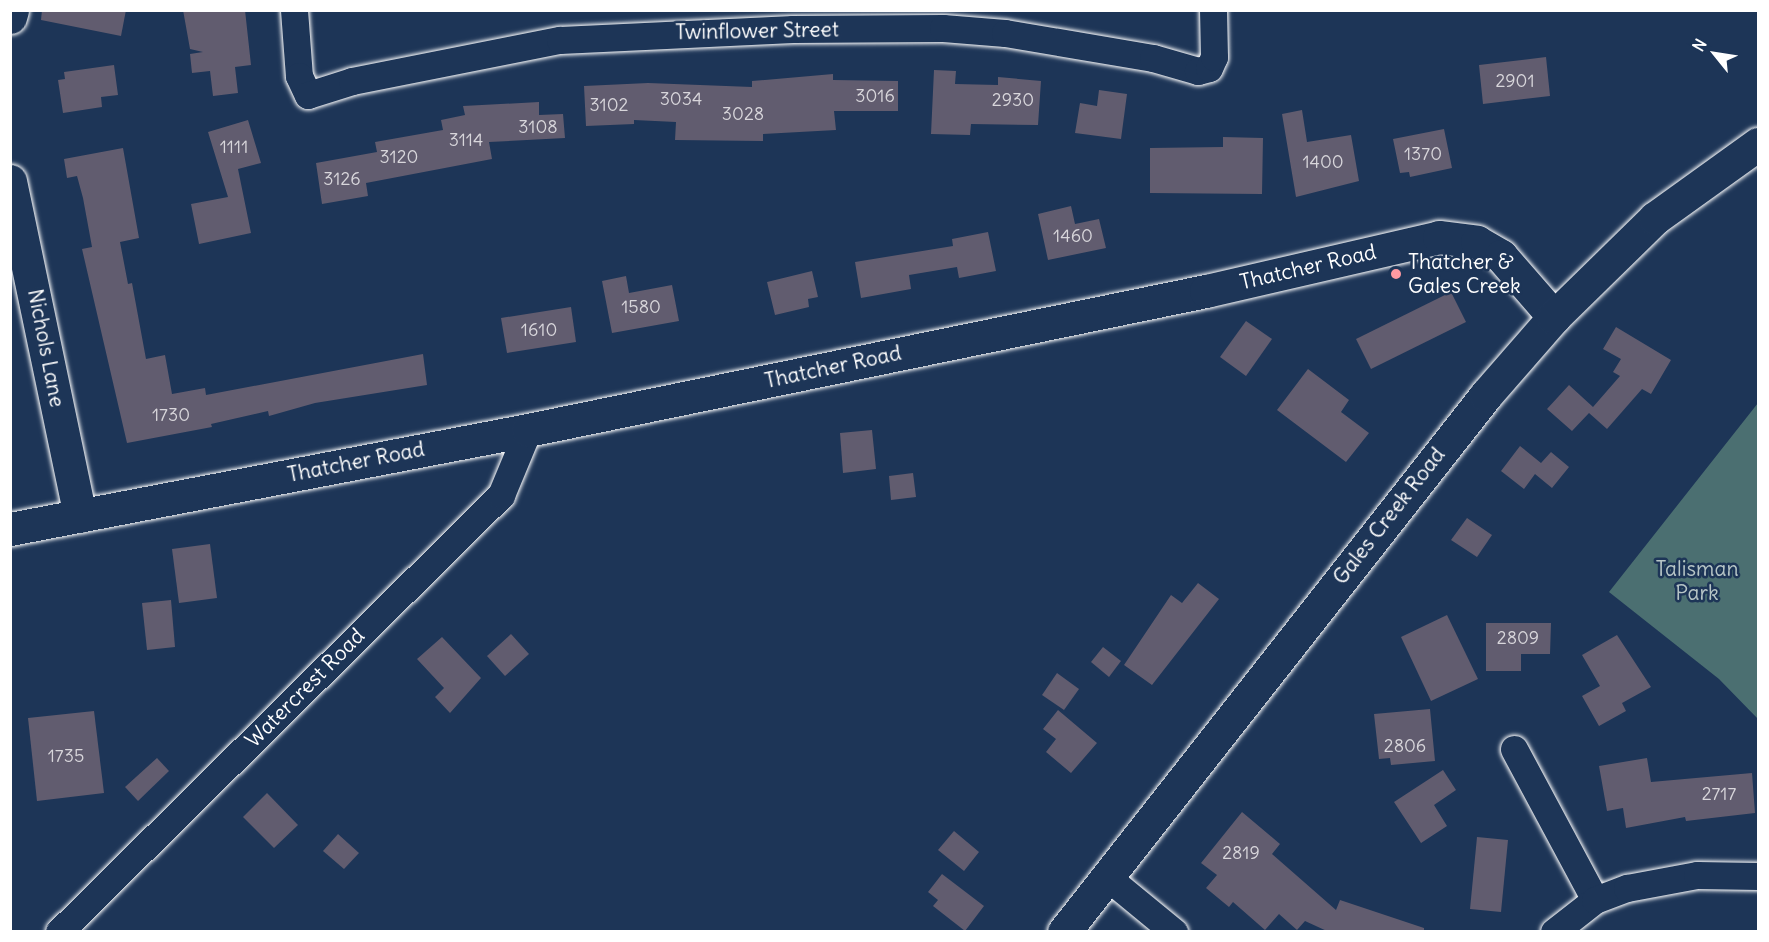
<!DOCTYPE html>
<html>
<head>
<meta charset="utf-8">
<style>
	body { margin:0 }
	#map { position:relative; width:1769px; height:942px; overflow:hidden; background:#1d3557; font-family:Delius,sans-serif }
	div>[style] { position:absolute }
	.green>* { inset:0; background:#4b6f71 }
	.building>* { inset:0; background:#615c6f }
	.roads { filter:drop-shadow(0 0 2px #fff) drop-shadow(0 0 2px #fff) }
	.minor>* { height:27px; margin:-13.5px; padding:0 13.5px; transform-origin:13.5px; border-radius:13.5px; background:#1d3557 }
	.tertiary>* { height:33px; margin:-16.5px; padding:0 16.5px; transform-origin:16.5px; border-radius:16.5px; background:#1d3557 }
	.secondary>* { height:33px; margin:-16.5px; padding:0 16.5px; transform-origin:16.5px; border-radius:16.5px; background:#1d3557 }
	.dots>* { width:16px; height:16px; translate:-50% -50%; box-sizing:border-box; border:3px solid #1d3557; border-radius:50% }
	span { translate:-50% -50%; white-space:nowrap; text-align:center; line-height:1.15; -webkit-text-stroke:5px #1d3557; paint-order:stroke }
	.number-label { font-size:18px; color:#d8d6db }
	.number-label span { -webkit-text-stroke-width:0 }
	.street-label { font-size:21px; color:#fff }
	.poi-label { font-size:21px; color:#fff }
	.left { translate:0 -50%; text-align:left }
	.park-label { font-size:21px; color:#b7c5c6 }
	.frame { position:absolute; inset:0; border:12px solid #fff; pointer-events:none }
	.north { position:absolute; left:1685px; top:24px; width:60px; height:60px; -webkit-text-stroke:4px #1d3557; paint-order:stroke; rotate:300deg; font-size:16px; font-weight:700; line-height:24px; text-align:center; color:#fff }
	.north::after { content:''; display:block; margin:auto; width:21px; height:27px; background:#fff; clip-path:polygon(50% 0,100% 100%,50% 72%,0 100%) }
</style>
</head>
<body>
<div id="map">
	<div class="green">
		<i style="clip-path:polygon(1758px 403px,1758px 719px,1719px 679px,1609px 592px)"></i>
	</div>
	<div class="building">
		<i style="clip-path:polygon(42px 10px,126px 10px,121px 36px,41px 20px)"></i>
		<i style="clip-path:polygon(183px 10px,245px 10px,251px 65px,235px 67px,238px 93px,213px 96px,210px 71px,192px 73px,190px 54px,203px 52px,190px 49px)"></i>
		<i style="clip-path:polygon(1546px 57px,1550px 96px,1483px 104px,1479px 65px)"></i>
		<i style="clip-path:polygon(114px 65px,118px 95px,101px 97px,102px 107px,63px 113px,58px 80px,65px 79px,64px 72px)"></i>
		<i style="clip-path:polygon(934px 70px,956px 71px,955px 84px,998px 85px,998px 77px,1041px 81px,1038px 125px,971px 124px,970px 135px,931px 134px)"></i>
		<i style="clip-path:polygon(833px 74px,833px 80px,898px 81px,898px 111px,834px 111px,836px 130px,763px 134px,763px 141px,675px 140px,676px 122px,634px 120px,634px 124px,586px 126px,584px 86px,648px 83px,752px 87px,752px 81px)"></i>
		<i style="clip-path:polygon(1099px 90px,1127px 94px,1121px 139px,1075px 133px,1080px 103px,1097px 106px)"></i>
		<i style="clip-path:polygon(539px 102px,539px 115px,563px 114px,565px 138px,489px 142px,492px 159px,366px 183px,368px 196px,322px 204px,316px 163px,377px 152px,375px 142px,443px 130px,441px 120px,465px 115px,463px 106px)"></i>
		<i style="clip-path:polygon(1302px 110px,1307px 142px,1351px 135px,1359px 181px,1296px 197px,1282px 114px)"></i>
		<i style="clip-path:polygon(248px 120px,261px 163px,238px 169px,251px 233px,199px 244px,191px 204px,228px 197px,208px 132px)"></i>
		<i style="clip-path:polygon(1444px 129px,1452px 168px,1410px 177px,1409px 172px,1400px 173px,1393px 139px)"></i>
		<i style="clip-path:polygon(1223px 137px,1263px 138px,1262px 194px,1150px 193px,1150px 148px,1223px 147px)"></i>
		<i style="clip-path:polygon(123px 148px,139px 238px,120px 242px,128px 284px,132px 283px,146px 359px,165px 355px,172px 394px,205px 388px,206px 395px,423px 354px,427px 385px,315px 403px,269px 416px,268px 411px,211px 424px,212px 427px,127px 443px,82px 249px,92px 247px,83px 198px,77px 176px,67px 178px,64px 159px)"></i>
		<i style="clip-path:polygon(1071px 206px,1075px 224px,1099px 219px,1106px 248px,1048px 260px,1038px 214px)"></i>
		<i style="clip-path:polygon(988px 232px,996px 271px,959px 278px,957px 267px,909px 275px,911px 289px,861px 298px,855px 262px,953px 246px,952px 239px)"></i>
		<i style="clip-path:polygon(812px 271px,818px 297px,808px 299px,809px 307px,775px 315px,767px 282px)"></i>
		<i style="clip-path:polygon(626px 276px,629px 293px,672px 285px,679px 321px,612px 333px,602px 281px)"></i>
		<i style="clip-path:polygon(1451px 292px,1466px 322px,1371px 369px,1356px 339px)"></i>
		<i style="clip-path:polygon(571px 307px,576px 342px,507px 353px,501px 318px)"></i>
		<i style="clip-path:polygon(1246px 321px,1272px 339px,1246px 376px,1220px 357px)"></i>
		<i style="clip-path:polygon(1616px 327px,1671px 360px,1651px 394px,1642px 389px,1607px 429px,1589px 413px,1572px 431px,1547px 409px,1569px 385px,1593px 407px,1620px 376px,1613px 372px,1621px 359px,1603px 349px)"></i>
		<i style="clip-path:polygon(1308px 369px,1349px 400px,1341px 412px,1369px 433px,1346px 462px,1277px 410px)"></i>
		<i style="clip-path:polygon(872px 430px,876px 469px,843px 473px,840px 433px)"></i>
		<i style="clip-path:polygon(1520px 446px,1541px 463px,1551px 452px,1569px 467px,1552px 488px,1535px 474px,1524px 489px,1501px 471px)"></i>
		<i style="clip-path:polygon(913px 473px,916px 497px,891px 500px,889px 476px)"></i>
		<i style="clip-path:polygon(1467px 518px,1492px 535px,1477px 557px,1451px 540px)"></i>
		<i style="clip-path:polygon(210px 544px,217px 598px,179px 603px,172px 549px)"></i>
		<i style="clip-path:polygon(1198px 583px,1219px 599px,1152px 685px,1124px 665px,1171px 595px,1182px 603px)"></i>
		<i style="clip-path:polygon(171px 600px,175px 647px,147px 650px,142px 603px)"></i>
		<i style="clip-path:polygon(1447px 615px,1478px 679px,1431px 701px,1401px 637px)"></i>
		<i style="clip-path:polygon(1486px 623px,1551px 623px,1550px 654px,1521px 654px,1521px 671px,1486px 671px)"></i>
		<i style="clip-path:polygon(511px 634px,529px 654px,505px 676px,487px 656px)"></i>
		<i style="clip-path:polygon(1617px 635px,1651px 687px,1622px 703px,1626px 711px,1599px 726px,1582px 696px,1600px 686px,1582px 655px)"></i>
		<i style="clip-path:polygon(442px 637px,481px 678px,450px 713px,435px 697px,444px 688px,417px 659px)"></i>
		<i style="clip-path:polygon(1103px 647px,1121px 661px,1109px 677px,1091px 662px)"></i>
		<i style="clip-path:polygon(1057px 673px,1079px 689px,1064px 710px,1042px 695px)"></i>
		<i style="clip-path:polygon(1430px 709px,1435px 761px,1391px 765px,1390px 758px,1379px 759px,1374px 714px)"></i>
		<i style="clip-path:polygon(1058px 710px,1097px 743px,1071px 773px,1046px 752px,1056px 739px,1043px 729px)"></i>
		<i style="clip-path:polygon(94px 711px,104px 793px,37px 801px,28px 718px)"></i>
		<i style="clip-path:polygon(157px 758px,169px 771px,138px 801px,125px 787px)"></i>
		<i style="clip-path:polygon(1647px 758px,1651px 782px,1752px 773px,1755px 813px,1686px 821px,1685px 817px,1626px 828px,1623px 808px,1607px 811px,1599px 766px)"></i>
		<i style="clip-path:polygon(1443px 770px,1456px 790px,1434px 805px,1447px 826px,1421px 843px,1394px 802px)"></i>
		<i style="clip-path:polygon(267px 793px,298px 825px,274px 848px,243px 817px)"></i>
		<i style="clip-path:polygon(1242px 812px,1280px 844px,1272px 854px,1336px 910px,1340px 900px,1424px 928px,1424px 932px,1329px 932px,1305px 921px,1297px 930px,1279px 914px,1265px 930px,1233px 902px,1229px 907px,1206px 888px,1217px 875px,1201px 863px)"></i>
		<i style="clip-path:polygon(954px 831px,979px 852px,964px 871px,938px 850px)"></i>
		<i style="clip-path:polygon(338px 834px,359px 853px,344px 869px,323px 851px)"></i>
		<i style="clip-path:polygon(1477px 837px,1508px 840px,1501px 912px,1470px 909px)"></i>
		<i style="clip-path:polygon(942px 874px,984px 906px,965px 931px,933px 906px,938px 900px,928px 892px)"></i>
	</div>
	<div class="roads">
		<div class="minor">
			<i style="left:294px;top:10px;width:66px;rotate:85.7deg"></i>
			<i style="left:299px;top:76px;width:21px;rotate:65deg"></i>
			<i style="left:308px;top:95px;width:46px;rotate:-17.7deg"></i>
			<i style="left:352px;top:81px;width:212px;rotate:-11.2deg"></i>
			<i style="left:560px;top:40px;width:233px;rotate:-2.7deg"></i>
			<i style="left:793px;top:29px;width:150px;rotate:-0.4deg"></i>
			<i style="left:943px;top:28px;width:62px;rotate:4.6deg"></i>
			<i style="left:1005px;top:33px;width:150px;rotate:9.6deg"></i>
			<i style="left:1153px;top:58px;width:47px;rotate:16.1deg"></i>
			<i style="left:1198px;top:71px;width:11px;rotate:-15deg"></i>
			<i style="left:1209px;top:68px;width:12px;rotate:-66deg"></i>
			<i style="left:1214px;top:57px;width:47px;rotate:-91.2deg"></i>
			<i style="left:1514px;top:749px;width:171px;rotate:61.8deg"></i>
			<i style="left:1107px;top:877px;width:87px;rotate:39.4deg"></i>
			<i style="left:59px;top:932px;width:622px;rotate:-44.67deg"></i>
			<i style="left:501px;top:495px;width:70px;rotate:-67.4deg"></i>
			<i style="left:1554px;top:932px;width:52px;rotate:-38deg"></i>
			<i style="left:1595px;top:900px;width:34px;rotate:-21deg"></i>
			<i style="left:1627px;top:888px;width:71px;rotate:-10.5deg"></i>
			<i style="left:1697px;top:875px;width:61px;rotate:0.9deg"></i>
		</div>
		<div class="tertiary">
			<i style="left:10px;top:17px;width:7px;rotate:-74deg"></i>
			<i style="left:10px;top:181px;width:342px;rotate:78.2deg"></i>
			<i style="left:10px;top:529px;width:527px;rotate:-10.82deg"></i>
			<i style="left:528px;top:430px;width:692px;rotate:-11.59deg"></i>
			<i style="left:1206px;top:291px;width:239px;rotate:-13deg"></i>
			<i style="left:1439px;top:237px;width:38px;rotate:7deg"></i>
			<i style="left:1477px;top:242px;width:28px;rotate:30deg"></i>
			<i style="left:1501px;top:256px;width:81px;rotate:49deg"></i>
		</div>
		<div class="secondary">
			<i style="left:1064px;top:932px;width:683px;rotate:-51.84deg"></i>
			<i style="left:1486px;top:395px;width:103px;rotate:-48.9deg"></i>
			<i style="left:1554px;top:317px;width:141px;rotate:-44.4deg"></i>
			<i style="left:1655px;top:218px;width:127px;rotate:-35.7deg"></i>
		</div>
	</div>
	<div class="dots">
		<i style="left:1396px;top:274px;background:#ff9aa2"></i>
	</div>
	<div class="number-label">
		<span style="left:1515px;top:81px">2901</span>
		<span style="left:875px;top:96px">3016</span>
		<span style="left:681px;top:99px">3034</span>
		<span style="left:1013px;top:100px">2930</span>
		<span style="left:609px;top:105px">3102</span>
		<span style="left:743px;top:114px">3028</span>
		<span style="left:538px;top:127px">3108</span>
		<span style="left:466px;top:140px">3114</span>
		<span style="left:234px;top:147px">1111</span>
		<span style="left:1423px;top:154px">1370</span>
		<span style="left:399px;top:157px">3120</span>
		<span style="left:1323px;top:162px">1400</span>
		<span style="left:342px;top:179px">3126</span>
		<span style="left:1073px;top:236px">1460</span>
		<span style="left:641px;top:307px">1580</span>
		<span style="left:539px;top:330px">1610</span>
		<span style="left:171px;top:415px">1730</span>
		<span style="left:1518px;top:638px">2809</span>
		<span style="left:1405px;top:746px">2806</span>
		<span style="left:66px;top:756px">1735</span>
		<span style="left:1719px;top:794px">2717</span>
		<span style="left:1241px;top:853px">2819</span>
	</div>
	<div class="street-label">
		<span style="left:757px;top:31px;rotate:-1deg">Twinflower Street</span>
		<span style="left:1308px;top:267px;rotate:-13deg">Thatcher Road</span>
		<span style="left:46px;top:348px;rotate:79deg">Nichols Lane</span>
		<span style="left:833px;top:367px;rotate:-12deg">Thatcher Road</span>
		<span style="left:356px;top:462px;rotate:-11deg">Thatcher Road</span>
		<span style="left:1389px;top:516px;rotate:-52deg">Gales Creek Road</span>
		<span style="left:305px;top:688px;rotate:-45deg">Watercrest Road</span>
	</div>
	<div class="poi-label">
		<span class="left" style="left:1408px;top:274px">Thatcher &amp;<br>Gales Creek</span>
	</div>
	<div class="park-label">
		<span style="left:1697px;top:581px">Talisman<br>Park</span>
	</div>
	<div class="frame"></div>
	<div class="north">N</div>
</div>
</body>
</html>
